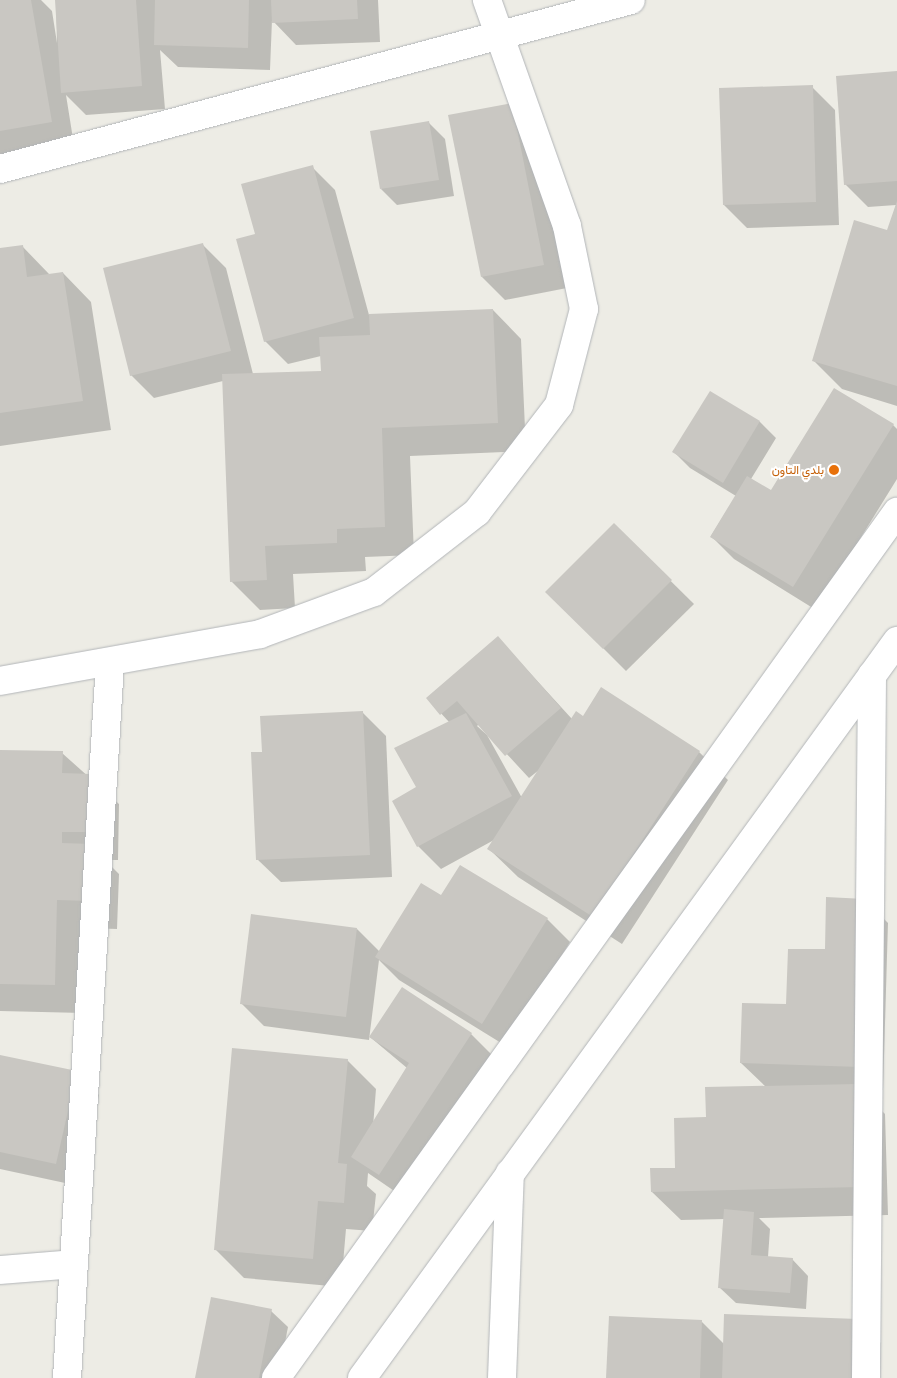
<!DOCTYPE html>
<html>
<head>
<meta charset="utf-8">
<style>
	body { margin:0 }
	#map { position:relative; width:897px; height:1378px; overflow:hidden; background:#edece5; font-family:"Titillium Web",Vazirmatn,sans-serif }
	div>[style] { position:absolute }
	.shadow>* { inset:0; background:#0003 }
	.building>* { inset:0; background:#c9c7c2 }
	.roads { filter:drop-shadow(0 0 1px #b2b5b8) drop-shadow(0 0 1px #b2b5b8) }
	.minor>* { height:28px; margin:-14px; padding:0 14px; transform-origin:14px; border-radius:14px; background:#fff }
	.tertiary>* { height:28px; margin:-14px; padding:0 14px; transform-origin:14px; border-radius:14px; background:#fff }
	.dots>* { width:14px; height:14px; translate:-50% -50%; box-sizing:border-box; border:2px solid #fff; border-radius:50% }
	span { translate:-50% -50%; white-space:nowrap; text-align:center; line-height:1.15; -webkit-text-stroke:4px #fff; paint-order:stroke }
	.food-label { font-size:12px; color:#c56008 }
	.right { translate:-100% -50%; text-align:right }
</style>
</head>
<body>
<div id="map">
	<div class="shadow">
		<i style="clip-path:polygon(0 0,41px 0,52px 11px,57px 43px,56px 0,378px 0,380px 42px,296px 45px,272px 20px,270px 70px,178px 67px,160px 50px,165px 109px,86px 115px,66px 95px,74px 145px,0 157px)"></i>
		<i style="clip-path:polygon(897px 72px,897px 406px,842px 389px,813px 360px,888px 232px,896px 205px,868px 207px,845px 184px)"></i>
		<i style="clip-path:polygon(812px 87px,835px 110px,839px 225px,747px 228px,724px 205px)"></i>
		<i style="clip-path:polygon(511px 104px,534px 127px,567px 288px,505px 300px,482px 277px)"></i>
		<i style="clip-path:polygon(429px 123px,445px 139px,454px 196px,397px 205px,381px 189px)"></i>
		<i style="clip-path:polygon(312px 167px,335px 190px,369px 315px,493px 310px,521px 339px,526px 451px,410px 456px,414px 555px,365px 557px,366px 571px,293px 574px,295px 608px,260px 610px,231px 581px,223px 381px,154px 398px,131px 375px,203px 245px,226px 268px,253px 374px,322px 372px,321px 356px,288px 364px,265px 341px,256px 235px)"></i>
		<i style="clip-path:polygon(22px 246px,50px 275px,63px 273px,91px 302px,111px 430px,0 446px,0 250px)"></i>
		<i style="clip-path:polygon(710px 393px,760px 422px,776px 438px,751px 479px,771px 492px,893px 425px,897px 429px,897px 479px,816px 610px,734px 559px,711px 536px,736px 496px,690px 468px,674px 452px)"></i>
		<i style="clip-path:polygon(614px 525px,694px 604px,626px 671px,547px 592px)"></i>
		<i style="clip-path:polygon(evenodd,498px 638px,572px 719px,583px 718px,699px 752px,728px 780px,622px 944px,518px 877px,489px 849px,494px 840px,441px 869px,418px 846px,417px 788px,449px 722px,427px 698px,498px 638px,479px 724px,529px 778px,539px 770px,522px 798px,487px 735px,477px 726px,479px 724px)"></i>
		<i style="clip-path:polygon(363px 713px,386px 736px,392px 877px,281px 882px,257px 859px,263px 753px)"></i>
		<i style="clip-path:polygon(0 751px,62px 753px,119px 804px,118px 860px,105px 860px,119px 874px,117px 929px,85px 928px,83px 1013px,0 1011px)"></i>
		<i style="clip-path:polygon(442px 897px,547px 919px,570px 942px,506px 1046px,399px 980px,379px 960px,369px 1040px,264px 1026px,241px 1003px,357px 929px,380px 952px)"></i>
		<i style="clip-path:polygon(865px 900px,888px 923px,883px 1090px,860px 1089px,885px 1114px,888px 1215px,759px 1218px,770px 1229px,768px 1257px,792px 1259px,808px 1276px,806px 1309px,736px 1303px,719px 1287px,725px 1219px,681px 1220px,652px 1192px,676px 1169px,708px 1118px,766px 1087px,741px 1063px)"></i>
		<i style="clip-path:polygon(471px 1034px,494px 1057px,403px 1197px,368px 1173px,367px 1186px,376px 1194px,372px 1231px,346px 1229px,341px 1287px,244px 1278px,215px 1249px,347px 1060px,376px 1089px,373px 1127px,407px 1068px,370px 1037px)"></i>
		<i style="clip-path:polygon(0 1056px,76px 1072px,99px 1095px,79px 1186px,0 1169px)"></i>
		<i style="clip-path:polygon(271px 1311px,288px 1327px,278px 1378px,196px 1378px)"></i>
		<i style="clip-path:polygon(858px 1320px,881px 1343px,880px 1378px,608px 1378px,702px 1322px,725px 1345px)"></i>
	</div>
	<div class="building">
		<i style="clip-path:polygon(0 0,31px 0,52px 122px,0 131px)"></i>
		<i style="clip-path:polygon(55px 0,136px 0,142px 86px,61px 93px)"></i>
		<i style="clip-path:polygon(155px 0,249px 0,248px 48px,154px 45px)"></i>
		<i style="clip-path:polygon(271px 0,357px 0,358px 19px,272px 23px)"></i>
		<i style="clip-path:polygon(897px 71px,897px 181px,844px 185px,836px 76px)"></i>
		<i style="clip-path:polygon(813px 85px,816px 202px,723px 205px,719px 88px)"></i>
		<i style="clip-path:polygon(512px 103px,544px 265px,481px 277px,448px 115px)"></i>
		<i style="clip-path:polygon(429px 121px,439px 180px,380px 189px,370px 131px)"></i>
		<i style="clip-path:polygon(313px 165px,354px 318px,264px 342px,236px 239px,255px 234px,241px 184px)"></i>
		<i style="clip-path:polygon(897px 201px,897px 386px,812px 361px,854px 220px,887px 230px)"></i>
		<i style="clip-path:polygon(203px 243px,231px 351px,130px 376px,103px 268px)"></i>
		<i style="clip-path:polygon(23px 245px,27px 277px,63px 272px,83px 401px,0 413px,0 248px)"></i>
		<i style="clip-path:polygon(493px 309px,498px 423px,382px 428px,385px 527px,337px 529px,337px 543px,265px 546px,267px 580px,230px 582px,222px 374px,321px 371px,319px 337px,370px 335px,369px 314px)"></i>
		<i style="clip-path:polygon(834px 388px,894px 424px,793px 587px,710px 537px,747px 476px,771px 490px)"></i>
		<i style="clip-path:polygon(710px 391px,760px 421px,723px 483px,672px 452px)"></i>
		<i style="clip-path:polygon(614px 523px,672px 580px,603px 649px,545px 592px)"></i>
		<i style="clip-path:polygon(498px 636px,561px 708px,505px 756px,457px 701px,440px 715px,426px 698px)"></i>
		<i style="clip-path:polygon(601px 687px,700px 751px,593px 917px,487px 849px,576px 711px,583px 716px)"></i>
		<i style="clip-path:polygon(363px 711px,370px 855px,256px 860px,251px 752px,262px 752px,260px 716px)"></i>
		<i style="clip-path:polygon(466px 713px,512px 796px,417px 847px,392px 801px,416px 787px,394px 748px)"></i>
		<i style="clip-path:polygon(0 750px,63px 751px,62px 773px,91px 774px,90px 832px,62px 832px,62px 843px,91px 844px,89px 901px,57px 900px,55px 985px,0 984px)"></i>
		<i style="clip-path:polygon(460px 865px,548px 918px,482px 1024px,375px 957px,421px 883px,441px 895px)"></i>
		<i style="clip-path:polygon(826px 897px,865px 899px,860px 1067px,740px 1063px,742px 1003px,786px 1004px,788px 949px,825px 949px)"></i>
		<i style="clip-path:polygon(251px 914px,357px 928px,346px 1017px,240px 1004px)"></i>
		<i style="clip-path:polygon(402px 987px,472px 1033px,379px 1175px,351px 1157px,409px 1063px,369px 1037px)"></i>
		<i style="clip-path:polygon(232px 1048px,348px 1059px,338px 1163px,347px 1164px,344px 1203px,318px 1201px,313px 1259px,214px 1250px)"></i>
		<i style="clip-path:polygon(0 1055px,77px 1071px,56px 1164px,0 1152px)"></i>
		<i style="clip-path:polygon(857px 1084px,860px 1187px,651px 1192px,650px 1168px,675px 1168px,674px 1118px,706px 1117px,705px 1087px)"></i>
		<i style="clip-path:polygon(724px 1209px,754px 1212px,751px 1255px,793px 1258px,790px 1293px,718px 1288px)"></i>
		<i style="clip-path:polygon(211px 1297px,272px 1309px,259px 1378px,195px 1378px)"></i>
		<i style="clip-path:polygon(724px 1314px,858px 1319px,856px 1378px,722px 1378px)"></i>
		<i style="clip-path:polygon(609px 1316px,702px 1320px,700px 1378px,606px 1378px)"></i>
	</div>
	<div class="roads">
		<div class="minor">
			<i style="left:0;top:169px;width:653px;rotate:-14.99deg"></i>
			<i style="left:0;top:681px;width:264px;rotate:-10.2deg"></i>
			<i style="left:260px;top:634px;width:121px;rotate:-20.2deg"></i>
			<i style="left:374px;top:592px;width:130px;rotate:-37.8deg"></i>
			<i style="left:477px;top:512px;width:135px;rotate:-52.5deg"></i>
			<i style="left:559px;top:405px;width:99px;rotate:-75.4deg"></i>
			<i style="left:584px;top:309px;width:85px;rotate:-101.6deg"></i>
			<i style="left:567px;top:226px;width:240px;rotate:-109.5deg"></i>
			<i style="left:0;top:1270px;width:74px;rotate:-4.6deg"></i>
			<i style="left:67px;top:1378px;width:717px;rotate:-86.56deg"></i>
			<i style="left:502px;top:1378px;width:205px;rotate:-87.8deg"></i>
			<i style="left:866px;top:1378px;width:703px;rotate:-89.51deg"></i>
		</div>
		<div class="tertiary">
			<i style="left:276px;top:1378px;width:1066px;rotate:-54.36deg"></i>
			<i style="left:362px;top:1378px;width:911px;rotate:-54.02deg"></i>
		</div>
	</div>
	<div class="dots">
		<i style="left:834px;top:470px;background:#e8710a"></i>
	</div>
	<div class="food-label">
		<span class="right" style="left:824px;top:470px">بلدي التاون</span>
	</div>
</div>
</body>
</html>
